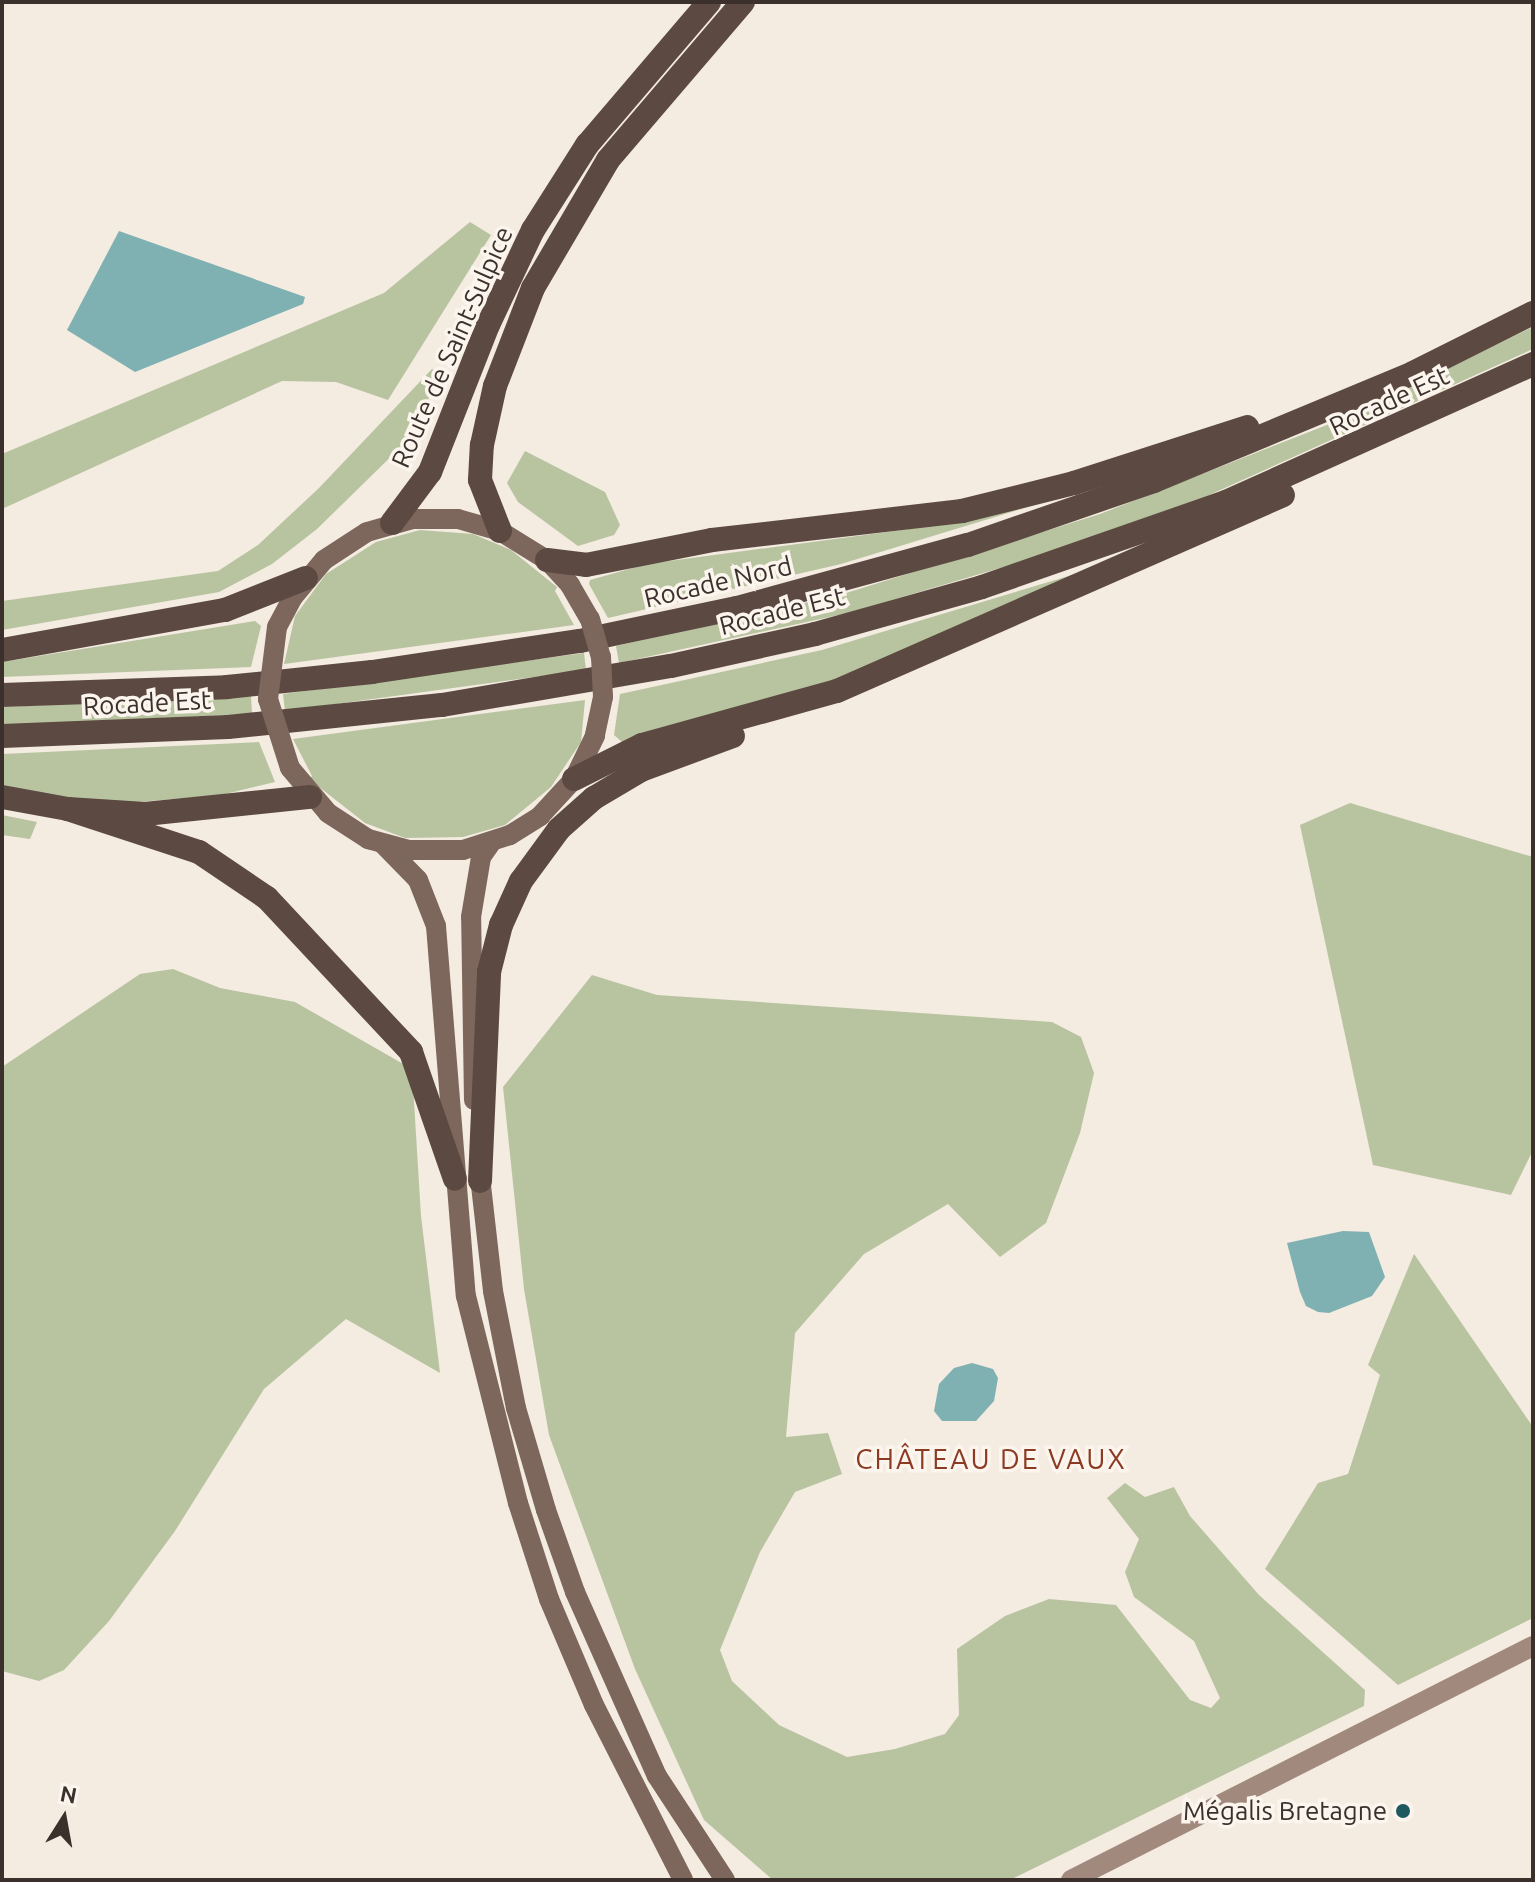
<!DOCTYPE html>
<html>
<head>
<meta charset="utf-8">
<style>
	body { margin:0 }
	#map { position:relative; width:1535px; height:1882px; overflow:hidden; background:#f4ebe1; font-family:Ubuntu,sans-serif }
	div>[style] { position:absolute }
	.green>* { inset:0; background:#b8c4a0 }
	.water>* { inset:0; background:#7fb0b2 }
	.secondary>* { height:20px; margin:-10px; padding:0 10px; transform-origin:10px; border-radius:10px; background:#a18a7d }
	.primary>* { height:20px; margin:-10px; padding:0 10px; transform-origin:10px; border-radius:10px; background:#7d675c }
	.highway>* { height:24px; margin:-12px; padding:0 12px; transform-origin:12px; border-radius:12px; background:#5c4a42 }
	.primary-bridge>* { height:20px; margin:-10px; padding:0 10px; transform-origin:10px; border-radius:10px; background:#7d675c }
	.dots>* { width:22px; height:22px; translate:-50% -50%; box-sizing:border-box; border:4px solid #fbf5ee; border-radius:50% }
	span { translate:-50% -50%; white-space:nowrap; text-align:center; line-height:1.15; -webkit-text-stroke:7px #fbf5ee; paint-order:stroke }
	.street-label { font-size:26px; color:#3b302b }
	.poi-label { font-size:26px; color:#3b302b }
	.right { translate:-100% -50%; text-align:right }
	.neighbourhood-label { font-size:28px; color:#8c3b22; letter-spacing:2px }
	.frame { position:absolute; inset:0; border:4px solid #3b302b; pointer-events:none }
	.north { position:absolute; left:24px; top:1778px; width:80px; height:80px; -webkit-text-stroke:6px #fbf5ee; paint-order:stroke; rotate:11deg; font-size:22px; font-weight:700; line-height:32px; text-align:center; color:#3b302b }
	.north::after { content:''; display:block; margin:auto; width:28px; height:36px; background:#3b302b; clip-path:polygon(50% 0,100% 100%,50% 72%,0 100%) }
</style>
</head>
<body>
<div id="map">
	<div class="green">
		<i style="clip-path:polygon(470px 222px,491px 235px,388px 400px,336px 382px,282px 381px,2px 509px,2px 454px,384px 293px)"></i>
		<i style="clip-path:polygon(1533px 327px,1533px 349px,1207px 496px,1017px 563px,848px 613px,619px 663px,616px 646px,843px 594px,1100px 514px,1332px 423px)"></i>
		<i style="clip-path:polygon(432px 369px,441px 373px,409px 439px,317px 529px,272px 564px,219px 592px,2px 630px,2px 601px,218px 571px,258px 545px,319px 488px)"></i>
		<i style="clip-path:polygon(525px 451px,605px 492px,620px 525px,614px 535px,578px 546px,518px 502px,507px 483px)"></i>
		<i style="clip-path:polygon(1070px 494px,841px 564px,608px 618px,589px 584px,590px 580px,647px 564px,924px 527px)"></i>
		<i style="clip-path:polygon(420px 530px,473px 534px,511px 550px,557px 587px,555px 591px,574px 625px,284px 664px,295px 616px,326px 574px,376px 542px)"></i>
		<i style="clip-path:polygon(1095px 568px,870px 669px,622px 742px,614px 735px,620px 694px,822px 650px)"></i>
		<i style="clip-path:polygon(255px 621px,261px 626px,251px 667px,2px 677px,2px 662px)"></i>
		<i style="clip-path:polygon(584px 653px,586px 670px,285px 711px,283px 694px)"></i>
		<i style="clip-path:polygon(251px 696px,252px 714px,2px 725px,2px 707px)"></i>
		<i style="clip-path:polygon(585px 700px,581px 742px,551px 787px,505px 825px,463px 837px,405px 838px,365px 823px,309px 779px,312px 776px,293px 739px)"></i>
		<i style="clip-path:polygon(259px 742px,275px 782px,221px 795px,115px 804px,2px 788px,2px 754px)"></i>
		<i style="clip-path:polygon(1350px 803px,1533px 857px,1533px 1150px,1511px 1195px,1373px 1165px,1300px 825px)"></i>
		<i style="clip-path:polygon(2px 815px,37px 822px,30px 839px,2px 835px)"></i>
		<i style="clip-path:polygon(173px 969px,220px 988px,295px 1002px,412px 1069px,421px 1216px,440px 1373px,346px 1319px,264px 1389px,175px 1531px,109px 1621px,64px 1670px,39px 1681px,2px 1671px,2px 1067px,140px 974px)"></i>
		<i style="clip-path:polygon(592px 975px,657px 995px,1052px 1022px,1081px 1037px,1094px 1073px,1080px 1133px,1046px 1223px,1000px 1257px,948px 1204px,864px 1254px,795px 1333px,786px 1437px,828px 1433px,842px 1474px,795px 1492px,760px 1552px,720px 1650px,732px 1681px,779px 1725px,847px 1757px,895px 1749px,945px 1734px,959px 1715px,957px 1649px,1005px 1616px,1049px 1599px,1116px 1605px,1190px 1700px,1211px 1708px,1220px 1698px,1194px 1641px,1134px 1597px,1125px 1572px,1139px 1539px,1107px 1498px,1125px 1483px,1145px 1497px,1174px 1487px,1190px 1516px,1259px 1595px,1365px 1690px,1364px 1706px,1010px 1880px,773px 1880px,704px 1820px,635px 1669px,549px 1435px,524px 1289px,503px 1087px)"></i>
		<i style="clip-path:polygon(1414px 1254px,1533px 1427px,1533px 1618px,1398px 1685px,1265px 1569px,1318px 1483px,1348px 1474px,1380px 1375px,1368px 1365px)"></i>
	</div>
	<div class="water">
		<i style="clip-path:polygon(119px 231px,305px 297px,303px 304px,135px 372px,67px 330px)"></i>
		<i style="clip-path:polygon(1343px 1231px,1369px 1232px,1385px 1277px,1372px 1296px,1329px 1313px,1318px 1312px,1306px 1306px,1300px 1292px,1287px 1243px)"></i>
		<i style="clip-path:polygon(972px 1363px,993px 1369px,998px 1378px,994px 1401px,976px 1421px,942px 1421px,934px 1411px,939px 1384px,954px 1368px)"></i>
	</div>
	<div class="secondary">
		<i style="left:1071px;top:1880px;width:518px;rotate:-26.86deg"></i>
	</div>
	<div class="primary">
		<i style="left:277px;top:627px;width:34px;rotate:-62deg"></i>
		<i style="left:293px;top:597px;width:48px;rotate:-50deg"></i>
		<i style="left:324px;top:560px;width:51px;rotate:-33.1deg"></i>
		<i style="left:367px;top:532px;width:48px;rotate:-15.8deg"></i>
		<i style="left:413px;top:519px;width:45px"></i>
		<i style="left:458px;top:519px;width:44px;rotate:15.9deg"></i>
		<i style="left:500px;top:531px;width:55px;rotate:31.7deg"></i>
		<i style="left:547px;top:560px;width:34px;rotate:47deg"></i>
		<i style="left:290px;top:768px;width:59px;rotate:49.8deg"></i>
		<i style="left:328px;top:813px;width:48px;rotate:33deg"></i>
		<i style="left:368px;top:839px;width:42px;rotate:15deg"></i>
		<i style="left:409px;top:850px;width:54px"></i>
		<i style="left:463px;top:850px;width:49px;rotate:-17.7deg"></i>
		<i style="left:510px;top:835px;width:36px;rotate:-32deg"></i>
		<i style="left:540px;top:816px;width:50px;rotate:-47.4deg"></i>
		<i style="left:574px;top:779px;width:48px;rotate:-64deg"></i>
		<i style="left:383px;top:844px;width:50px;rotate:45.8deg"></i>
		<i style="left:418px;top:880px;width:49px;rotate:68.6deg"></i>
		<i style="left:436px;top:926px;width:371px;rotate:85.4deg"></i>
		<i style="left:466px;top:1296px;width:213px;rotate:75.9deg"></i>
		<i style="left:518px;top:1503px;width:101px;rotate:72.1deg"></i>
		<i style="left:549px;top:1599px;width:115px;rotate:67deg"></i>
		<i style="left:594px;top:1705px;width:196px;rotate:63deg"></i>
		<i style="left:474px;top:1100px;width:183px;rotate:-90.9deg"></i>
		<i style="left:471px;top:917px;width:61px;rotate:-80.5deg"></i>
		<i style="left:481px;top:857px;width:16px;rotate:-55deg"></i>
		<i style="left:479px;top:1168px;width:124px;rotate:83.5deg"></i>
		<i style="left:493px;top:1291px;width:119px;rotate:78.9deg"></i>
		<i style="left:516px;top:1408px;width:106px;rotate:73.6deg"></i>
		<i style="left:546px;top:1510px;width:87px;rotate:70.5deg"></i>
		<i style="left:575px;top:1592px;width:201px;rotate:66deg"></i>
		<i style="left:657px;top:1776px;width:124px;rotate:56.8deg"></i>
	</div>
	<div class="highway">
		<i style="left:392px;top:523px;width:64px;rotate:-53.3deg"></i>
		<i style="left:430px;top:472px;width:158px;rotate:-68.5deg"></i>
		<i style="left:488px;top:325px;width:105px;rotate:-64.7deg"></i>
		<i style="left:533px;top:230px;width:101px;rotate:-57.6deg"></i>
		<i style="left:587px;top:145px;width:188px;rotate:-49.5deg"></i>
		<i style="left:500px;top:531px;width:55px;rotate:-111.4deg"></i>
		<i style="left:480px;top:480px;width:35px;rotate:-87deg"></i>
		<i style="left:482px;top:445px;width:60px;rotate:-77.6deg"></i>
		<i style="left:495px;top:386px;width:105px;rotate:-68.8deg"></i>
		<i style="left:533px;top:288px;width:148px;rotate:-59.6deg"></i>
		<i style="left:608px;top:160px;width:208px;rotate:-49.5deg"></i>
		<i style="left:547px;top:560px;width:39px;rotate:7deg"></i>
		<i style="left:586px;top:565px;width:128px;rotate:-11.2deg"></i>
		<i style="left:712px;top:540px;width:252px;rotate:-6.6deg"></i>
		<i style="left:962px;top:511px;width:115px;rotate:-14deg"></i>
		<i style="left:1074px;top:483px;width:182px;rotate:-17.9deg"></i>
		<i style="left:2px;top:650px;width:227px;rotate:-10.2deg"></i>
		<i style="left:225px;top:610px;width:87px;rotate:-21.6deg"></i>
		<i style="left:2px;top:695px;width:225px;rotate:-2deg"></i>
		<i style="left:227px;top:687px;width:146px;rotate:-5.9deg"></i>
		<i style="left:372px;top:672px;width:210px;rotate:-8.5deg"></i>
		<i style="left:580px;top:641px;width:160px;rotate:-11.9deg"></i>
		<i style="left:737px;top:608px;width:239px;rotate:-15.3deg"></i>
		<i style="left:968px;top:545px;width:197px;rotate:-19deg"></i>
		<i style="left:1154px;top:481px;width:281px;rotate:-22.6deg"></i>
		<i style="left:1413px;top:373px;width:134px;rotate:-26.6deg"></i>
		<i style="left:2px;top:736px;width:226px;rotate:-2.3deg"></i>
		<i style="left:228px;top:727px;width:215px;rotate:-5.9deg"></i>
		<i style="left:442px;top:705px;width:232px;rotate:-9.7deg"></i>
		<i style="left:671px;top:666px;width:148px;rotate:-12.5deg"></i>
		<i style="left:815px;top:634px;width:173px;rotate:-15.7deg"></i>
		<i style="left:982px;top:587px;width:258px;rotate:-19.2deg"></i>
		<i style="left:1226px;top:502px;width:337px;rotate:-24.2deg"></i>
		<i style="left:574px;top:779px;width:76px;rotate:-26.6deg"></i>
		<i style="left:642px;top:745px;width:202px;rotate:-15.5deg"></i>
		<i style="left:837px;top:691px;width:487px;rotate:-23.7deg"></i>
		<i style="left:2px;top:797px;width:67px;rotate:10.3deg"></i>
		<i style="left:68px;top:809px;width:77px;rotate:3.7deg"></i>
		<i style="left:145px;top:814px;width:166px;rotate:-5.9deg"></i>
		<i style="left:68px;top:809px;width:138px;rotate:18.2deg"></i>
		<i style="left:199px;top:852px;width:82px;rotate:34.1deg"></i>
		<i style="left:267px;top:898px;width:211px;rotate:46.9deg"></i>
		<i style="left:411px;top:1052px;width:134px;rotate:70.9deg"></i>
		<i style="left:480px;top:1181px;width:209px;rotate:-87.5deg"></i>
		<i style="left:489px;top:972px;width:49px;rotate:-75.7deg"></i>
		<i style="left:501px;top:925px;width:48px;rotate:-65.6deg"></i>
		<i style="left:521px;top:881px;width:64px;rotate:-53.8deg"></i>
		<i style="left:559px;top:829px;width:47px;rotate:-41.5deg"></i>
		<i style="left:594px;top:798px;width:55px;rotate:-30.8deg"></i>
		<i style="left:641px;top:770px;width:98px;rotate:-20.3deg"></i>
	</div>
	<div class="primary-bridge">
		<i style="left:570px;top:585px;width:39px;rotate:60deg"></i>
		<i style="left:590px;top:619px;width:40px;rotate:74deg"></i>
		<i style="left:601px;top:657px;width:40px;rotate:87.1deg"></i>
		<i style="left:603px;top:697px;width:40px;rotate:102deg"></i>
		<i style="left:277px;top:627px;width:73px;rotate:97.1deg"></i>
		<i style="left:268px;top:699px;width:72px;rotate:72.3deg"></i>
	</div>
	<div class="dots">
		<i style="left:1403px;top:1811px;background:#1f5a5e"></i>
	</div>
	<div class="street-label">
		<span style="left:452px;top:347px;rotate:-66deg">Route de Saint-Sulpice</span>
		<span style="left:1389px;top:401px;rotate:-25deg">Rocade Est</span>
		<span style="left:718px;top:582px;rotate:-13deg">Rocade Nord</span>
		<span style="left:782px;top:611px;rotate:-14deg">Rocade Est</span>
		<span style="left:147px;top:703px;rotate:-3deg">Rocade Est</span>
	</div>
	<div class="poi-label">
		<span class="right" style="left:1387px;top:1811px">Mégalis Bretagne</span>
	</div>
	<div class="neighbourhood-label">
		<span style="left:991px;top:1459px">CHÂTEAU DE VAUX</span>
	</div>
	<div class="frame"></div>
	<div class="north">N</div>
</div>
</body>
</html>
